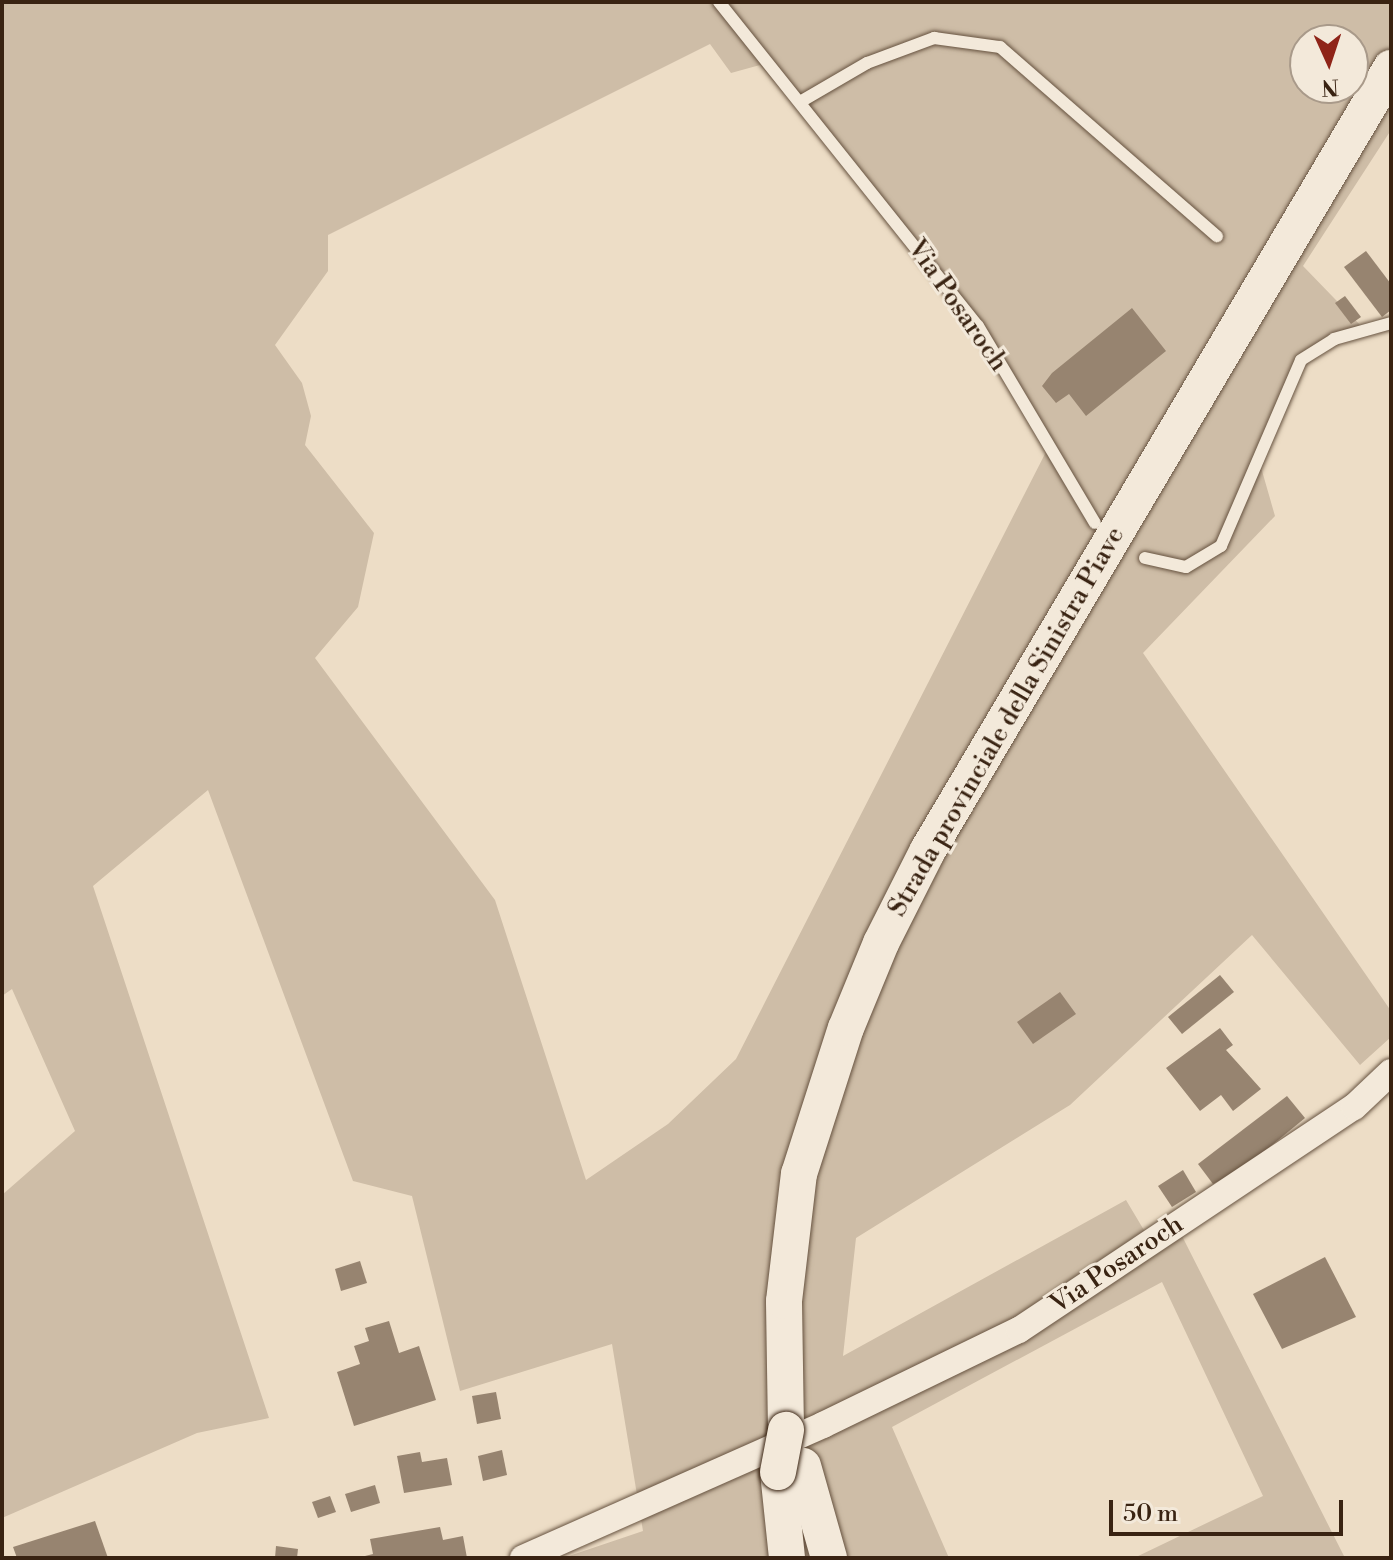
<!DOCTYPE html>
<html>
<head>
<meta charset="utf-8">
<style>
	body { margin:0 }
	#map { position:relative; width:1393px; height:1560px; overflow:hidden; background:#edddc6; font-family:"Libre Bodoni",serif }
	div>[style] { position:absolute }
	.green>* { inset:0; background:#cebda7 }
	.building>* { inset:0; background:#978470 }
	.roads { filter:drop-shadow(0 0 2px #66523f) drop-shadow(0 0 2px #66523f) }
	.service>* { height:12px; margin:-6px; padding:0 6px; transform-origin:6px; border-radius:6px; background:#f3e9da }
	.minor>* { height:26px; margin:-13px; padding:0 13px; transform-origin:13px; border-radius:13px; background:#f3e9da }
	.secondary>* { height:36px; margin:-18px; padding:0 18px; transform-origin:18px; border-radius:18px; background:#f3e9da }
	.bridges { filter:drop-shadow(0 0 2px #392312) drop-shadow(0 0 2px #392312) }
	.secondary-bridge>* { height:36px; margin:-18px; padding:0 18px; transform-origin:18px; border-radius:18px; background:#f3e9da }
	span { translate:-50% -50%; white-space:nowrap; text-align:center; line-height:1.15; -webkit-text-stroke:6px #f3e9da; paint-order:stroke }
	.street-label { font-size:26px; color:#392312 }
	.frame { position:absolute; inset:0; border:4px solid #392312; pointer-events:none }
	.north { position:absolute; left:1289px; top:24px; width:80px; height:80px; box-sizing:border-box; background:#f3e9da; border:2px solid #a99a8a; border-radius:50%; rotate:177deg; font-size:22px; font-weight:700; line-height:32px; text-align:center; color:#392312 }
	.north::after { content:''; display:block; margin:auto; width:28px; height:36px; background:#8f2418; clip-path:polygon(50% 0,100% 100%,50% 72%,0 100%) }
	.scale { position:absolute; left:1109px; top:1500px; width:234px; height:36px; box-sizing:border-box; border:4px solid #392312; border-top:0; padding-left:10px; font-size:24px; line-height:28px; white-space:nowrap; color:#392312; -webkit-text-stroke:6px #f3e9da; paint-order:stroke }
</style>
</head>
<body>
<div id="map">
	<div class="green">
		<i style="clip-path:polygon(evenodd,2px 2px,1391px 2px,1391px 130px,1303px 266px,1364px 329px,1301px 360px,1258px 457px,1275px 516px,1143px 653px,1391px 1011px,1391px 1037px,1360px 1065px,1252px 935px,1070px 1105px,856px 1238px,843px 1356px,1126px 1200px,1157px 1252px,1182px 1236px,1345px 1558px,1134px 1558px,1263px 1496px,1162px 1282px,892px 1427px,949px 1558px,563px 1558px,643px 1531px,612px 1344px,460px 1391px,412px 1196px,353px 1181px,208px 790px,93px 886px,269px 1418px,197px 1433px,2px 1518px,2px 1195px,75px 1131px,12px 989px,2px 996px,2px 2px,1305px 40px,1353px 40px,1353px 88px,1305px 88px,1305px 40px,2px 2px,710px 44px,731px 73px,760px 65px,932px 264px,1048px 448px,736px 1059px,668px 1124px,586px 1180px,495px 900px,315px 658px,358px 607px,374px 533px,305px 445px,311px 416px,302px 383px,275px 345px,328px 271px,328px 235px,710px 44px)"></i>
	</div>
	<div class="building">
		<i style="clip-path:polygon(1366px 251px,1391px 284px,1391px 310px,1382px 317px,1344px 267px)"></i>
		<i style="clip-path:polygon(1345px 296px,1361px 317px,1351px 324px,1335px 303px)"></i>
		<i style="clip-path:polygon(1132px 308px,1166px 351px,1086px 416px,1069px 394px,1056px 403px,1042px 386px,1052px 373px)"></i>
		<i style="clip-path:polygon(1220px 975px,1234px 992px,1182px 1034px,1168px 1017px)"></i>
		<i style="clip-path:polygon(1060px 992px,1076px 1014px,1033px 1044px,1017px 1022px)"></i>
		<i style="clip-path:polygon(1220px 1028px,1233px 1045px,1226px 1050px,1261px 1089px,1233px 1111px,1221px 1095px,1200px 1111px,1166px 1068px)"></i>
		<i style="clip-path:polygon(1287px 1096px,1305px 1118px,1244px 1168px,1213px 1184px,1198px 1164px)"></i>
		<i style="clip-path:polygon(1183px 1170px,1196px 1192px,1172px 1207px,1158px 1186px)"></i>
		<i style="clip-path:polygon(1325px 1257px,1356px 1317px,1282px 1349px,1253px 1294px)"></i>
		<i style="clip-path:polygon(360px 1261px,367px 1283px,341px 1291px,335px 1269px)"></i>
		<i style="clip-path:polygon(389px 1321px,399px 1353px,419px 1346px,436px 1400px,354px 1426px,337px 1372px,360px 1364px,354px 1346px,369px 1341px,365px 1328px)"></i>
		<i style="clip-path:polygon(496px 1392px,501px 1419px,477px 1424px,472px 1396px)"></i>
		<i style="clip-path:polygon(502px 1450px,507px 1475px,483px 1481px,478px 1456px)"></i>
		<i style="clip-path:polygon(420px 1452px,422px 1462px,447px 1458px,452px 1485px,404px 1493px,397px 1456px)"></i>
		<i style="clip-path:polygon(375px 1485px,380px 1503px,351px 1512px,345px 1494px)"></i>
		<i style="clip-path:polygon(330px 1496px,336px 1512px,318px 1518px,312px 1502px)"></i>
		<i style="clip-path:polygon(95px 1521px,108px 1558px,17px 1558px,13px 1547px)"></i>
		<i style="clip-path:polygon(440px 1527px,443px 1540px,463px 1536px,467px 1558px,357px 1558px,373px 1554px,370px 1539px)"></i>
		<i style="clip-path:polygon(276px 1546px,298px 1549px,297px 1558px,275px 1558px)"></i>
	</div>
	<div class="roads">
		<div class="service">
			<i style="left:719px;top:2px;width:415px;rotate:51.4deg"></i>
			<i style="left:978px;top:326px;width:229px;rotate:59.3deg"></i>
			<i style="left:800px;top:102px;width:78px;rotate:-30.2deg"></i>
			<i style="left:867px;top:63px;width:72px;rotate:-20.5deg"></i>
			<i style="left:934px;top:38px;width:67px;rotate:7.8deg"></i>
			<i style="left:1000px;top:47px;width:288px;rotate:41.1deg"></i>
			<i style="left:1145px;top:558px;width:42px;rotate:12.4deg"></i>
			<i style="left:1186px;top:567px;width:41px;rotate:-31deg"></i>
			<i style="left:1221px;top:546px;width:202px;rotate:-66.7deg"></i>
			<i style="left:1301px;top:360px;width:39px;rotate:-32deg"></i>
			<i style="left:1334px;top:339px;width:59px;rotate:-15.7deg"></i>
		</div>
		<div class="minor">
			<i style="left:523px;top:1558px;width:328px;rotate:-23.9deg"></i>
			<i style="left:823px;top:1425px;width:218px;rotate:-25.9deg"></i>
			<i style="left:1019px;top:1330px;width:402px;rotate:-33.7deg"></i>
			<i style="left:1354px;top:1107px;width:51px;rotate:-43.4deg"></i>
		</div>
		<div class="secondary">
			<i style="left:786px;top:1430px;width:129px;rotate:-90.9deg"></i>
			<i style="left:784px;top:1301px;width:128px;rotate:-83.3deg"></i>
			<i style="left:799px;top:1174px;width:153px;rotate:-72.2deg"></i>
			<i style="left:846px;top:1028px;width:92px;rotate:-67.6deg"></i>
			<i style="left:881px;top:943px;width:104px;rotate:-63.2deg"></i>
			<i style="left:928px;top:850px;width:909px;rotate:-59.37deg"></i>
			<i style="left:803px;top:1466px;width:96px;rotate:74.2deg"></i>
			<i style="left:778px;top:1472px;width:86px;rotate:84deg"></i>
		</div>
	</div>
	<div class="bridges">
		<div class="secondary-bridge">
			<i style="left:778px;top:1472px;width:43px;rotate:-79.2deg"></i>
		</div>
	</div>
	<div class="street-label">
		<span style="left:957px;top:306px;rotate:55deg">Via Posaroch</span>
		<span style="left:1007px;top:722px;rotate:-60deg">Strada provinciale della Sinistra Piave</span>
		<span style="left:1117px;top:1265px;rotate:-34deg">Via Posaroch</span>
	</div>
	<div class="frame"></div>
	<div class="north">N</div>
	<div class="scale">50 m</div>
</div>
</body>
</html>
